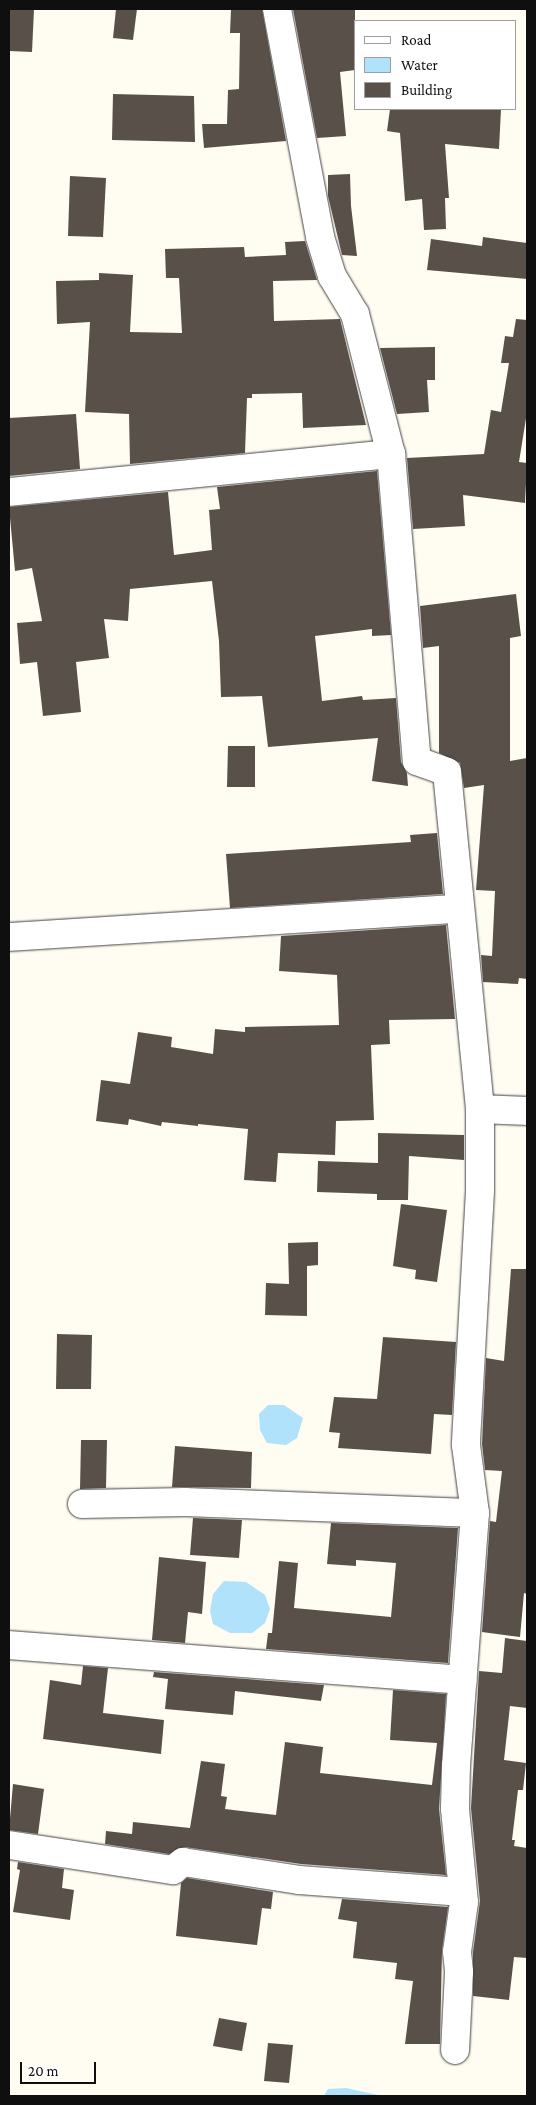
<!DOCTYPE html>
<html>
<head>
<meta charset="utf-8">
<style>
	body { margin:0 }
	#map { position:relative; width:536px; height:2105px; overflow:hidden; background:#fffcf2; font-family:"Crimson Pro",serif }
	div>[style] { position:absolute }
	.water>* { inset:0; background:#b1e2fc }
	.building>* { inset:0; background:#59504a }
	.roads { filter:drop-shadow(0 0 1px #424242) drop-shadow(0 0 1px #424242) }
	.street>* { height:28px; margin:-14px; padding:0 14px; transform-origin:14px; border-radius:14px; background:#fff }
	span { translate:-50% -50%; white-space:nowrap; text-align:center; line-height:1.15; -webkit-text-stroke:5px #fff; paint-order:stroke }
	.frame { position:absolute; inset:0; border:10px solid #0f0f0f; pointer-events:none }
	.legend { position:absolute; left:354px; top:20px; width:162px; height:90px; box-sizing:border-box; background:#fff; border:1px solid #9f9f9f; margin:0; padding:6px 9px; list-style:none; font-size:15px; color:#0f0f0f }
	.legend li { display:flex; align-items:center; gap:10px; height:25px }
	.legend b { width:25px; border:1px solid #9f9f9f }
	.scale { position:absolute; left:20px; top:2062px; width:76px; height:22px; box-sizing:border-box; border:2px solid #0f0f0f; border-top:0; padding-left:6px; font-size:15px; line-height:18px; white-space:nowrap; color:#0f0f0f; -webkit-text-stroke:4px #fff; paint-order:stroke }
</style>
</head>
<body>
<div id="map">
	<div class="water">
		<i style="clip-path:polygon(268px 1405px,284px 1405px,303px 1418px,297px 1438px,286px 1445px,267px 1443px,260px 1430px,259px 1414px)"></i>
		<i style="clip-path:polygon(224px 1581px,246px 1582px,265px 1595px,270px 1609px,265px 1623px,252px 1633px,230px 1633px,213px 1624px,210px 1611px,213px 1594px)"></i>
		<i style="clip-path:polygon(346px 2088px,378px 2095px,380px 2096px,324px 2096px,328px 2089px)"></i>
	</div>
	<div class="building">
		<i style="clip-path:polygon(9px 9px,34px 9px,32px 52px,9px 51px)"></i>
		<i style="clip-path:polygon(116px 9px,137px 9px,133px 40px,113px 38px)"></i>
		<i style="clip-path:polygon(231px 9px,262px 9px,286px 141px,204px 148px,202px 124px,227px 124px,228px 90px,239px 89px,240px 33px,230px 33px)"></i>
		<i style="clip-path:polygon(293px 9px,355px 9px,355px 70px,340px 72px,346px 136px,317px 138px)"></i>
		<i style="clip-path:polygon(113px 94px,194px 96px,195px 142px,112px 140px)"></i>
		<i style="clip-path:polygon(390px 109px,501px 109px,499px 149px,445px 144px,449px 198px,445px 198px,446px 229px,424px 230px,422px 199px,405px 201px,400px 133px,387px 131px)"></i>
		<i style="clip-path:polygon(350px 174px,351px 206px,357px 256px,342px 255px,328px 196px,328px 175px)"></i>
		<i style="clip-path:polygon(70px 176px,106px 178px,103px 237px,68px 236px)"></i>
		<i style="clip-path:polygon(483px 237px,527px 243px,527px 279px,427px 270px,431px 239px,482px 246px)"></i>
		<i style="clip-path:polygon(305px 241px,317px 280px,273px 281px,274px 321px,340px 319px,366px 425px,303px 428px,302px 393px,252px 394px,252px 398px,247px 398px,245px 453px,130px 464px,129px 414px,85px 412px,90px 322px,57px 324px,56px 281px,99px 280px,99px 273px,133px 275px,130px 332px,182px 333px,179px 278px,166px 278px,165px 249px,244px 247px,245px 257px,286px 255px,285px 242px)"></i>
		<i style="clip-path:polygon(516px 319px,527px 320px,527px 412px,519px 462px,527px 463px,525px 503px,463px 495px,465px 526px,413px 529px,407px 458px,484px 454px,491px 410px,501px 412px,509px 363px,501px 363px,505px 336px,513px 337px)"></i>
		<i style="clip-path:polygon(435px 347px,435px 380px,427px 380px,429px 412px,397px 414px,380px 348px)"></i>
		<i style="clip-path:polygon(76px 414px,80px 469px,9px 476px,9px 418px)"></i>
		<i style="clip-path:polygon(377px 471px,391px 635px,372px 636px,372px 629px,315px 636px,322px 701px,362px 696px,363px 700px,396px 698px,401px 762px,407px 773px,408px 786px,372px 781px,378px 738px,268px 747px,262px 696px,221px 697px,219px 641px,212px 581px,130px 589px,128px 621px,104px 619px,109px 658px,76px 662px,81px 712px,43px 716px,37px 662px,20px 664px,17px 623px,42px 621px,32px 568px,15px 571px,9px 507px,168px 492px,174px 555px,212px 550px,209px 510px,220px 509px,217px 487px)"></i>
		<i style="clip-path:polygon(516px 594px,521px 636px,510px 638px,510px 761px,527px 758px,527px 979px,519px 978px,518px 984px,483px 982px,481px 955px,492px 956px,495px 891px,476px 890px,484px 785px,464px 788px,460px 763px,439px 753px,439px 646px,423px 648px,420px 606px)"></i>
		<i style="clip-path:polygon(228px 746px,255px 746px,255px 787px,227px 787px)"></i>
		<i style="clip-path:polygon(437px 833px,443px 894px,230px 908px,226px 854px,411px 842px,410px 835px)"></i>
		<i style="clip-path:polygon(446px 925px,455px 1019px,389px 1020px,390px 1044px,371px 1045px,374px 1120px,336px 1121px,335px 1155px,278px 1153px,276px 1182px,244px 1180px,248px 1129px,198px 1124px,198px 1126px,162px 1122px,161px 1126px,129px 1119px,128px 1125px,96px 1121px,101px 1080px,130px 1084px,138px 1032px,172px 1037px,171px 1047px,213px 1054px,215px 1029px,245px 1032px,245px 1027px,339px 1025px,337px 975px,279px 971px,281px 936px)"></i>
		<i style="clip-path:polygon(378px 1133px,464px 1135px,464px 1160px,409px 1156px,408px 1200px,377px 1200px,377px 1194px,317px 1192px,318px 1161px,378px 1163px)"></i>
		<i style="clip-path:polygon(401px 1204px,447px 1210px,437px 1282px,415px 1279px,416px 1270px,393px 1266px)"></i>
		<i style="clip-path:polygon(318px 1242px,318px 1265px,307px 1266px,307px 1316px,265px 1315px,266px 1283px,289px 1284px,288px 1243px)"></i>
		<i style="clip-path:polygon(511px 1269px,527px 1269px,527px 1594px,524px 1593px,520px 1637px,482px 1632px,490px 1521px,496px 1522px,502px 1471px,485px 1470px,482px 1444px,486px 1358px,504px 1361px)"></i>
		<i style="clip-path:polygon(57px 1334px,92px 1335px,91px 1389px,56px 1389px)"></i>
		<i style="clip-path:polygon(383px 1337px,456px 1342px,452px 1415px,434px 1414px,431px 1454px,338px 1448px,340px 1433px,329px 1432px,334px 1397px,377px 1399px)"></i>
		<i style="clip-path:polygon(81px 1440px,107px 1440px,106px 1488px,80px 1489px)"></i>
		<i style="clip-path:polygon(175px 1446px,252px 1452px,251px 1488px,172px 1487px)"></i>
		<i style="clip-path:polygon(193px 1518px,242px 1520px,239px 1558px,190px 1555px)"></i>
		<i style="clip-path:polygon(331px 1523px,458px 1528px,448px 1663px,266px 1649px,268px 1633px,272px 1633px,279px 1561px,298px 1563px,294px 1608px,391px 1617px,396px 1563px,356px 1560px,356px 1566px,327px 1564px)"></i>
		<i style="clip-path:polygon(159px 1557px,206px 1562px,202px 1614px,188px 1612px,185px 1643px,152px 1640px)"></i>
		<i style="clip-path:polygon(505px 1638px,527px 1641px,527px 1708px,510px 1706px,504px 1760px,526px 1763px,523px 1790px,518px 1790px,512px 1840px,515px 1840px,514px 1846px,527px 1848px,527px 1958px,514px 1957px,509px 2000px,473px 1996px,473px 1952px,480px 1901px,471px 1808px,479px 1671px,502px 1673px)"></i>
		<i style="clip-path:polygon(83px 1666px,108px 1668px,103px 1713px,164px 1720px,161px 1754px,43px 1739px,50px 1680px,81px 1685px)"></i>
		<i style="clip-path:polygon(154px 1672px,324px 1685px,321px 1701px,235px 1691px,233px 1715px,165px 1709px,168px 1679px,153px 1677px)"></i>
		<i style="clip-path:polygon(393px 1690px,446px 1694px,439px 1809px,446px 1875px,301px 1864px,185px 1847px,169px 1854px,105px 1844px,106px 1831px,132px 1834px,133px 1822px,190px 1828px,201px 1761px,225px 1764px,221px 1796px,227px 1797px,225px 1809px,276px 1815px,285px 1742px,323px 1747px,320px 1773px,432px 1785px,437px 1743px,390px 1740px)"></i>
		<i style="clip-path:polygon(13px 1784px,44px 1789px,38px 1834px,9px 1830px)"></i>
		<i style="clip-path:polygon(18px 1862px,64px 1869px,62px 1888px,74px 1890px,70px 1920px,13px 1912px,20px 1870px,17px 1869px)"></i>
		<i style="clip-path:polygon(187px 1878px,273px 1892px,271px 1909px,262px 1908px,257px 1945px,176px 1936px,181px 1883px)"></i>
		<i style="clip-path:polygon(342px 1899px,448px 1907px,442px 1950px,440px 2044px,405px 2044px,413px 1981px,395px 1979px,397px 1963px,353px 1958px,357px 1922px,338px 1919px)"></i>
		<i style="clip-path:polygon(219px 2018px,247px 2023px,242px 2051px,213px 2046px)"></i>
		<i style="clip-path:polygon(268px 2043px,293px 2045px,289px 2083px,264px 2081px)"></i>
	</div>
	<div class="roads">
		<div class="street">
			<i style="left:277px;top:9px;width:232px;rotate:79.3deg"></i>
			<i style="left:320px;top:237px;width:41px;rotate:72.9deg"></i>
			<i style="left:332px;top:276px;width:44px;rotate:58.8deg"></i>
			<i style="left:355px;top:314px;width:145px;rotate:75.6deg"></i>
			<i style="left:391px;top:454px;width:308px;rotate:85.2deg"></i>
			<i style="left:417px;top:761px;width:32px;rotate:20deg"></i>
			<i style="left:447px;top:772px;width:339px;rotate:84.4deg"></i>
			<i style="left:480px;top:1109px;width:82px;rotate:90deg"></i>
			<i style="left:480px;top:1191px;width:254px;rotate:93.2deg"></i>
			<i style="left:466px;top:1445px;width:69px;rotate:82.5deg"></i>
			<i style="left:475px;top:1513px;width:253px;rotate:94.3deg"></i>
			<i style="left:456px;top:1765px;width:44px;rotate:91.3deg"></i>
			<i style="left:455px;top:1809px;width:93px;rotate:84.5deg"></i>
			<i style="left:464px;top:1902px;width:50px;rotate:98deg"></i>
			<i style="left:457px;top:1952px;width:20px;rotate:84deg"></i>
			<i style="left:459px;top:1972px;width:78px;rotate:92.9deg"></i>
			<i style="left:9px;top:492px;width:384px;rotate:-5.7deg"></i>
			<i style="left:9px;top:937px;width:451px;rotate:-3.6deg"></i>
			<i style="left:480px;top:1109px;width:47px;rotate:2.4deg"></i>
			<i style="left:82px;top:1504px;width:103px;rotate:-1.1deg"></i>
			<i style="left:185px;top:1502px;width:290px;rotate:2.2deg"></i>
			<i style="left:9px;top:1645px;width:455px;rotate:4.4deg"></i>
			<i style="left:9px;top:1845px;width:166px;rotate:8.7deg"></i>
			<i style="left:173px;top:1870px;width:13px;rotate:-39deg"></i>
			<i style="left:183px;top:1862px;width:117px;rotate:8.8deg"></i>
			<i style="left:299px;top:1880px;width:164px;rotate:4.2deg"></i>
		</div>
	</div>
	<div class="frame"></div>
	<ul class="legend">
	<li><b style="height:6px;background:#fff"></b>Road</li>
	<li><b style="height:14px;background:#b1e2fc"></b>Water</li>
	<li><b style="height:14px;background:#59504a"></b>Building</li>
	</ul>
	<div class="scale">20 m</div>
</div>
</body>
</html>
